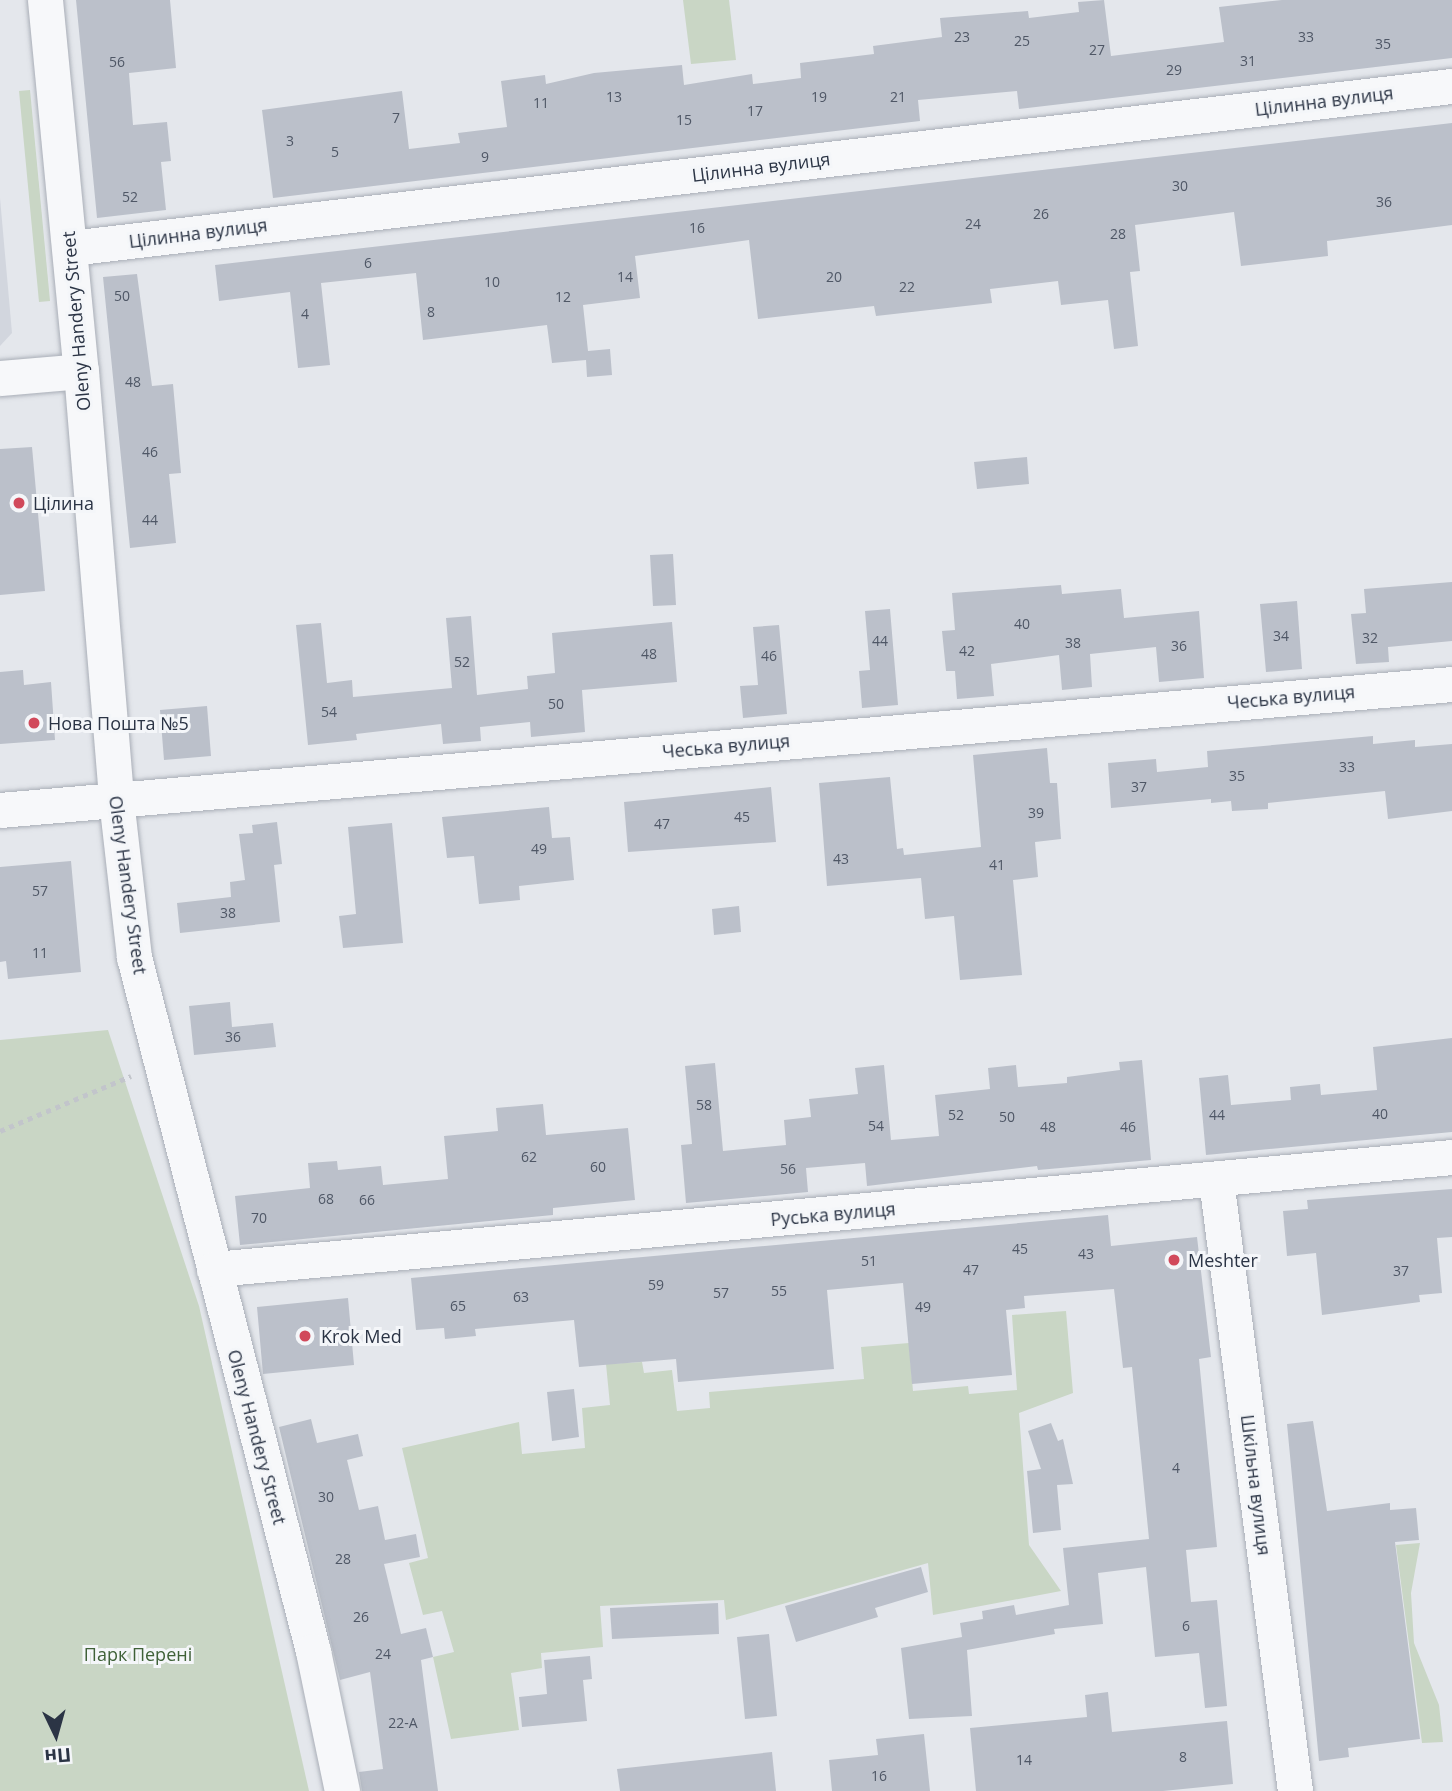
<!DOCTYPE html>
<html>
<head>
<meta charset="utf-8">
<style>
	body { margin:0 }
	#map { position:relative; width:1452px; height:1791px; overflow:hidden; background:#e4e7ec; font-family:"Open Sans",sans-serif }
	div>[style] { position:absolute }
	.built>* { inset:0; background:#d2d6de }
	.green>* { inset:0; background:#c9d6c5 }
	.building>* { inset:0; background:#bbc0ca }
	.path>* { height:4.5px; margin-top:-2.25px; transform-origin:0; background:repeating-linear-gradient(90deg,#c2c5cb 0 5px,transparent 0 10px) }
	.roads { filter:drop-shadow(0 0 2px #a9aeb7) drop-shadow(0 0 2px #a9aeb7) }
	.street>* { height:35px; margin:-17.5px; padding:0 17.5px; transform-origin:17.5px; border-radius:17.5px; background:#f7f8fa }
	.dots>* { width:19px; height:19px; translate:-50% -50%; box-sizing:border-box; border:4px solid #f4f6f9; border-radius:50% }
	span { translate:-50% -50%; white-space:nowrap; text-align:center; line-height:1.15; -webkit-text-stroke:6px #f4f6f9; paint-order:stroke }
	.number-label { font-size:14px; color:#4f5766 }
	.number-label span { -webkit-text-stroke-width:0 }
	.street-label { font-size:18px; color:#2b3445 }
	.poi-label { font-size:18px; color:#2b3445 }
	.left { translate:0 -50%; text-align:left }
	.park-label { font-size:18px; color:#3f6138 }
	.north { position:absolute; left:21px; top:1700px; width:70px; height:70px; -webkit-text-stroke:5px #f4f6f9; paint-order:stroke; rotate:175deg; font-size:19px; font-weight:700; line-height:28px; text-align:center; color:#2b3445 }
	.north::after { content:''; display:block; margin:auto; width:24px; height:32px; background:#2b3445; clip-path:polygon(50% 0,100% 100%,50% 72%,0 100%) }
</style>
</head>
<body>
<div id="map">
	<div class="built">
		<i style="clip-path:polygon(0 198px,12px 333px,0 346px)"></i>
	</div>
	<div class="green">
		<i style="clip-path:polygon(683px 0,729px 0,736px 60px,691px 64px)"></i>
		<i style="clip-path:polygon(30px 90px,50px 301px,39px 302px,19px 91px)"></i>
		<i style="clip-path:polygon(108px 1030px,199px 1306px,309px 1791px,0 1791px,0 1040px)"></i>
		<i style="clip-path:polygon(1066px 1311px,1073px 1393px,1019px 1413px,1029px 1545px,1061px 1591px,933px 1615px,928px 1563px,726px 1620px,724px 1600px,600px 1606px,603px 1647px,541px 1653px,542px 1668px,511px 1673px,519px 1730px,451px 1739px,433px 1657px,454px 1652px,442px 1611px,423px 1615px,409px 1563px,428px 1558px,402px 1448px,519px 1422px,522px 1454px,585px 1448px,582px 1408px,610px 1405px,606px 1364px,642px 1362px,644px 1373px,672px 1370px,677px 1411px,710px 1408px,709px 1392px,864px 1379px,861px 1347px,909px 1343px,913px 1391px,968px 1386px,969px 1394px,1017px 1390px,1012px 1315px)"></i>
		<i style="clip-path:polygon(1420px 1543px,1411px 1593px,1414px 1643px,1439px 1705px,1443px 1742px,1422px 1743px,1396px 1545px)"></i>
	</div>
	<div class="building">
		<i style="clip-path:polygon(76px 0,170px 0,176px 68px,129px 73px,133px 125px,167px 122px,171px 161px,161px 162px,166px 210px,97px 218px)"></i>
		<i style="clip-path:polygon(1104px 0,1111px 56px,1224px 42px,1219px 7px,1282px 0,1452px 0,1452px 58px,1019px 109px,1017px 91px,918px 100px,920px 121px,273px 198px,262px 110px,402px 91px,409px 149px,460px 143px,458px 133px,507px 127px,501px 81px,545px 75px,546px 84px,594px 73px,682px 65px,684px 85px,752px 74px,753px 84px,801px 78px,800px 63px,874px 54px,873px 46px,942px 37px,940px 18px,1028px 11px,1029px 18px,1079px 12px,1078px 2px)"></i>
		<i style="clip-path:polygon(1452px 123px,1452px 225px,1327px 241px,1328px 256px,1241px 266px,1234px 212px,1135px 225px,1140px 271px,1130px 272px,1138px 346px,1114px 349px,1108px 300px,1061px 305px,1058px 281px,990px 289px,992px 303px,876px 316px,874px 306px,758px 319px,749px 240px,635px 256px,640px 298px,583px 305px,588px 351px,610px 349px,612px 375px,587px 377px,586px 360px,552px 363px,547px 325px,423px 340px,416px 273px,321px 283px,330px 365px,298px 368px,290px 292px,219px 301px,215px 265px)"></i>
		<i style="clip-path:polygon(137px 274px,152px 386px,173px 384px,181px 473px,169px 474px,176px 543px,130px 548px,103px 277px)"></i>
		<i style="clip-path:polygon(32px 447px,45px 591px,0 595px,0 449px)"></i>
		<i style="clip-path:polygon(1027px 457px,1029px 484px,977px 489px,974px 462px)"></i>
		<i style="clip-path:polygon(673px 554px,676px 605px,653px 606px,650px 555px)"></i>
		<i style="clip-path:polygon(1452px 582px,1452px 641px,1388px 647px,1389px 662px,1356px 664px,1351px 614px,1366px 613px,1364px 589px)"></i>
		<i style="clip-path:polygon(1061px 585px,1062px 594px,1121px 589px,1124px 618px,1199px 611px,1204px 678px,1159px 682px,1156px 647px,1090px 654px,1092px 687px,1062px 690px,1059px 655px,991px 664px,994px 696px,957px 699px,955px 671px,946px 671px,942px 631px,955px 630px,952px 593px)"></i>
		<i style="clip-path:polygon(1297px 601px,1302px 669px,1266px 672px,1260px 604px)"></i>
		<i style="clip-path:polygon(890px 609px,898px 705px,862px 708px,859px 671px,870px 670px,865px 611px)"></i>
		<i style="clip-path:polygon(471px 616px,477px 695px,528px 689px,527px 676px,555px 673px,552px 633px,672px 622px,677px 682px,582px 690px,585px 732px,531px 737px,530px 722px,480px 727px,481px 741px,443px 744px,441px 724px,356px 734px,357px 740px,308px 745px,296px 625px,321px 623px,327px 683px,352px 680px,353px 697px,452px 688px,446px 618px)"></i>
		<i style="clip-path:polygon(779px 625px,787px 714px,743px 718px,740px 686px,758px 685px,753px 627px)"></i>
		<i style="clip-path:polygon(23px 670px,24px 685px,51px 682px,55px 740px,0 744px,0 672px)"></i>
		<i style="clip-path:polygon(207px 706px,211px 756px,164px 760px,160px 710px)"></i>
		<i style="clip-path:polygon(1373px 736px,1373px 744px,1415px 740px,1415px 747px,1452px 744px,1452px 811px,1388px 819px,1385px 791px,1268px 803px,1268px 809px,1232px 811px,1231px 801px,1211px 803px,1211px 799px,1111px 808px,1108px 763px,1156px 759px,1157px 772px,1208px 767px,1207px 751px)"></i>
		<i style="clip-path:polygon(1047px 748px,1050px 783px,1057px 783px,1061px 839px,1035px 842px,1038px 877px,1013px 880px,1022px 975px,960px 980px,954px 916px,925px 919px,921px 878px,827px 886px,819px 783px,890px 777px,897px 849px,903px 848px,904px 855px,981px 847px,973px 755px)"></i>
		<i style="clip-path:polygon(771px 787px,776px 842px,628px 852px,624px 802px)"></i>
		<i style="clip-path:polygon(549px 807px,552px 838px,570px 837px,574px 880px,519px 886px,520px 900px,479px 904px,474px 856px,447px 858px,442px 817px)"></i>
		<i style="clip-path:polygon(277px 822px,282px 864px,274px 865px,280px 922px,180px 933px,177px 903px,231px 897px,230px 882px,245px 880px,239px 834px,253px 833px,252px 825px)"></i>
		<i style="clip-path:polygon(392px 823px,403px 943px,343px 948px,339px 916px,356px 914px,348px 827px)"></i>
		<i style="clip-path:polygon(71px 861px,81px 972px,8px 979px,6px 961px,0 962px,0 867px)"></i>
		<i style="clip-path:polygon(739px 906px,741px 932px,714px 935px,712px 909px)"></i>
		<i style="clip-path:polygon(230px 1002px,232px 1027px,273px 1023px,276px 1047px,194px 1055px,189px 1006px)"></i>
		<i style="clip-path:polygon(1452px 1038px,1452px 1132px,1206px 1155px,1199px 1078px,1228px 1075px,1231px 1105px,1291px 1100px,1290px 1087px,1320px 1084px,1321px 1095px,1377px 1090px,1373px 1047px)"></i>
		<i style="clip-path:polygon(1142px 1060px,1151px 1160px,1038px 1170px,1037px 1166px,867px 1186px,865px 1163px,806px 1168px,808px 1192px,686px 1203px,681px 1145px,692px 1144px,685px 1066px,715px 1063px,723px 1151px,786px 1145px,784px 1120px,811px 1117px,809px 1099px,858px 1094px,855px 1068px,884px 1065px,891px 1140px,939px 1136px,935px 1095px,990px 1089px,988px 1068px,1016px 1065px,1018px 1087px,1067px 1083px,1067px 1077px,1120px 1070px,1119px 1062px)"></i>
		<i style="clip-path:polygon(543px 1104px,546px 1135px,628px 1128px,635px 1200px,553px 1208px,553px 1215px,240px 1245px,235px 1196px,310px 1188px,308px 1163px,337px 1161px,338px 1170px,381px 1166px,383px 1185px,448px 1179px,444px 1136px,498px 1131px,496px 1108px)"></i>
		<i style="clip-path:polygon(1452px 1189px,1452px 1237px,1437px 1238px,1442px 1293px,1419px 1295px,1420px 1302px,1322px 1315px,1316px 1253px,1287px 1256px,1283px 1211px,1308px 1209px,1307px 1200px)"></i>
		<i style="clip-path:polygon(1108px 1215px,1111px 1246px,1197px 1237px,1211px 1357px,1199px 1359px,1217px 1547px,1186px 1550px,1191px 1602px,1217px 1600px,1227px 1706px,1205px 1708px,1199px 1653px,1155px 1657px,1146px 1567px,1098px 1573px,1103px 1624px,1054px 1629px,1055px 1634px,967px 1650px,972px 1716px,909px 1719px,901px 1648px,962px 1637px,960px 1623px,983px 1619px,982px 1611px,1014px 1605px,1016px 1615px,1069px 1605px,1063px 1548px,1149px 1539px,1132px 1367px,1123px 1368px,1114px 1289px,1024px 1296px,1025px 1308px,1006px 1310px,1012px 1375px,912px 1384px,903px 1283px,827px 1290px,834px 1369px,678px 1382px,676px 1359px,579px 1367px,574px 1320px,475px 1329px,476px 1336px,445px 1339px,444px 1328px,416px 1330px,411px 1278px)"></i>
		<i style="clip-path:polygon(348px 1298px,354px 1365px,263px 1374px,257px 1307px)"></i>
		<i style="clip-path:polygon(574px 1389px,579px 1437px,552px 1441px,547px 1392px)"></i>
		<i style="clip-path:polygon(311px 1419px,317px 1443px,358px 1434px,363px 1456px,347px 1460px,359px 1510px,378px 1506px,385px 1540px,416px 1534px,420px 1557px,384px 1564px,401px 1634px,426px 1628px,433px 1657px,421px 1660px,438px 1791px,362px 1791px,359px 1772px,383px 1769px,370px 1672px,340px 1680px,279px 1427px)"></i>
		<i style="clip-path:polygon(1313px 1421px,1327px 1511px,1390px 1503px,1390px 1510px,1416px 1508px,1419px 1540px,1395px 1542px,1420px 1739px,1348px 1748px,1349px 1757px,1319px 1761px,1287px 1424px)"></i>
		<i style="clip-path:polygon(1051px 1423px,1058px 1441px,1063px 1439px,1073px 1484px,1057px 1485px,1061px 1530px,1033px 1533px,1027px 1471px,1041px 1469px,1028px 1431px)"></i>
		<i style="clip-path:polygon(921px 1567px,928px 1592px,875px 1608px,878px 1617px,796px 1642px,785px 1606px)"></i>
		<i style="clip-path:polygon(718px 1603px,719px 1634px,612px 1639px,610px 1608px)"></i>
		<i style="clip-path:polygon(769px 1634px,777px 1716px,745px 1719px,737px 1637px)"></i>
		<i style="clip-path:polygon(590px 1656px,592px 1679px,583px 1680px,587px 1721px,522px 1727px,519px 1697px,547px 1694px,544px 1660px)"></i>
		<i style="clip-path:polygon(1108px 1692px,1112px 1732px,1227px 1721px,1233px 1784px,1163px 1791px,976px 1791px,970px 1728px,1087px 1717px,1085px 1695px)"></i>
		<i style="clip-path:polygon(924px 1734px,930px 1791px,832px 1791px,829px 1760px,878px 1755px,876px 1739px)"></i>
		<i style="clip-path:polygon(772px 1752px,776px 1791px,620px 1791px,617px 1769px)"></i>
	</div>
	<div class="path">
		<i style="left:0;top:1131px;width:142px;rotate:-22.8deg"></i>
	</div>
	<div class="roads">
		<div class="street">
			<i style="left:45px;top:0;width:373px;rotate:84.5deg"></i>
			<i style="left:81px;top:371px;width:429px;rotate:85.3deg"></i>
			<i style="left:116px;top:799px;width:159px;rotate:83.5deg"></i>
			<i style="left:134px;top:957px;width:717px;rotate:75.54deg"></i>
			<i style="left:313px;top:1651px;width:143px;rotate:78.3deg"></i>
			<i style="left:70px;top:248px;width:1391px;rotate:-6.69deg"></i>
			<i style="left:0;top:378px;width:81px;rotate:-4.9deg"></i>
			<i style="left:0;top:810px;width:1457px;rotate:-4.96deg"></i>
			<i style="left:1216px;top:1180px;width:616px;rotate:82.63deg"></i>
			<i style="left:214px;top:1269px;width:1243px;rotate:-5.17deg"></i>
		</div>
	</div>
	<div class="dots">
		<i style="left:19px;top:503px;background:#d1495b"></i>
		<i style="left:34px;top:723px;background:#d1495b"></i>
		<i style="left:1174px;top:1260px;background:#d1495b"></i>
		<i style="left:305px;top:1336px;background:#d1495b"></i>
	</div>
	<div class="number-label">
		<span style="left:962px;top:37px">23</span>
		<span style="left:1306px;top:37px">33</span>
		<span style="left:1022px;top:41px">25</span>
		<span style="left:1383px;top:44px">35</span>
		<span style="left:1097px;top:50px">27</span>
		<span style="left:1248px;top:61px">31</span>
		<span style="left:117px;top:62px">56</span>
		<span style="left:1174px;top:70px">29</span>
		<span style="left:614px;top:97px">13</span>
		<span style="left:819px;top:97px">19</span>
		<span style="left:898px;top:97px">21</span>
		<span style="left:541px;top:103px">11</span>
		<span style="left:755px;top:111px">17</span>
		<span style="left:396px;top:118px">7</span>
		<span style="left:684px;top:120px">15</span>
		<span style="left:290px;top:141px">3</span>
		<span style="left:335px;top:152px">5</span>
		<span style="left:485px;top:157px">9</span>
		<span style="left:1180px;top:186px">30</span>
		<span style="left:130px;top:197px">52</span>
		<span style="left:1384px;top:202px">36</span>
		<span style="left:1041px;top:214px">26</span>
		<span style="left:973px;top:224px">24</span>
		<span style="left:697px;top:228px">16</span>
		<span style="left:1118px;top:234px">28</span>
		<span style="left:368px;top:263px">6</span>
		<span style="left:625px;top:277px">14</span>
		<span style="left:834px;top:277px">20</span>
		<span style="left:492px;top:282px">10</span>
		<span style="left:907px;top:287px">22</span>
		<span style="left:122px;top:296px">50</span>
		<span style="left:563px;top:297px">12</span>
		<span style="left:431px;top:312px">8</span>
		<span style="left:305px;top:314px">4</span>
		<span style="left:133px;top:382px">48</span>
		<span style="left:150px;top:452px">46</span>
		<span style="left:150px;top:520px">44</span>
		<span style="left:1022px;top:624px">40</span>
		<span style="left:1281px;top:636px">34</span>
		<span style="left:1370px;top:638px">32</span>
		<span style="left:880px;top:641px">44</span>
		<span style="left:1073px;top:643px">38</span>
		<span style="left:1179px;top:646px">36</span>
		<span style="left:967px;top:651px">42</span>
		<span style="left:649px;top:654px">48</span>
		<span style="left:769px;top:656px">46</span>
		<span style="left:462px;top:662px">52</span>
		<span style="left:556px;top:704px">50</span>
		<span style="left:329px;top:712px">54</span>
		<span style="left:1347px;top:767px">33</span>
		<span style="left:1237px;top:776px">35</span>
		<span style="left:1139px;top:787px">37</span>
		<span style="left:1036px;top:813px">39</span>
		<span style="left:742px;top:817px">45</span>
		<span style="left:662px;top:824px">47</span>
		<span style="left:539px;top:849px">49</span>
		<span style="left:841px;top:859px">43</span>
		<span style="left:997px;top:865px">41</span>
		<span style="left:40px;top:891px">57</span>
		<span style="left:228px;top:913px">38</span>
		<span style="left:40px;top:953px">11</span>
		<span style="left:233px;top:1037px">36</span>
		<span style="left:704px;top:1105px">58</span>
		<span style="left:1380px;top:1114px">40</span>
		<span style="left:956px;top:1115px">52</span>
		<span style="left:1217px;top:1115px">44</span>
		<span style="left:1007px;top:1117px">50</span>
		<span style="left:876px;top:1126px">54</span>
		<span style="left:1048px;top:1127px">48</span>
		<span style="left:1128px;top:1127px">46</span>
		<span style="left:529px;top:1157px">62</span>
		<span style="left:598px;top:1167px">60</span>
		<span style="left:788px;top:1169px">56</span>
		<span style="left:326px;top:1199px">68</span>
		<span style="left:367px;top:1200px">66</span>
		<span style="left:259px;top:1218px">70</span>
		<span style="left:1020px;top:1249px">45</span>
		<span style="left:1086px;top:1254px">43</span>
		<span style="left:869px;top:1261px">51</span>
		<span style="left:971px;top:1270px">47</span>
		<span style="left:1401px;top:1271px">37</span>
		<span style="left:656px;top:1285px">59</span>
		<span style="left:779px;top:1291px">55</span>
		<span style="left:721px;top:1293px">57</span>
		<span style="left:521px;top:1297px">63</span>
		<span style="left:458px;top:1306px">65</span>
		<span style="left:923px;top:1307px">49</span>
		<span style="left:1176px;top:1468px">4</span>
		<span style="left:326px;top:1497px">30</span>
		<span style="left:343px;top:1559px">28</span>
		<span style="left:361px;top:1617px">26</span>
		<span style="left:1186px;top:1626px">6</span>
		<span style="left:383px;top:1654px">24</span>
		<span style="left:403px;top:1723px">22-А</span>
		<span style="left:1183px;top:1757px">8</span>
		<span style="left:1024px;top:1760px">14</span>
		<span style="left:879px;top:1776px">16</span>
	</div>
	<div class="street-label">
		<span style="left:1324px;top:101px;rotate:-7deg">Цілинна вулиця</span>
		<span style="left:761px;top:167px;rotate:-7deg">Цілинна вулиця</span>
		<span style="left:198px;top:233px;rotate:-7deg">Цілинна вулиця</span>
		<span style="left:76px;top:321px;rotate:-95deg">Oleny Handery Street</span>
		<span style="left:1291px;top:697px;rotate:-5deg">Чеська вулиця</span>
		<span style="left:726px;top:746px;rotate:-5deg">Чеська вулиця</span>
		<span style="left:128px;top:885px;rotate:82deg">Oleny Handery Street</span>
		<span style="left:833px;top:1214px;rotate:-5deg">Руська вулиця</span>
		<span style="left:257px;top:1437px;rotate:75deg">Oleny Handery Street</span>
		<span style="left:1256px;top:1485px;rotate:83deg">Шкільна вулиця</span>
	</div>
	<div class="poi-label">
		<span class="left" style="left:33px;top:503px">Цілина</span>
		<span class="left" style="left:48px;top:723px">Нова Пошта №5</span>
		<span class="left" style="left:1188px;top:1260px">Meshter</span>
		<span class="left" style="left:321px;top:1336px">Krok Med</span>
	</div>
	<div class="park-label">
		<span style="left:138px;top:1654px">Парк Перені</span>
	</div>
	<div class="north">Пн</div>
</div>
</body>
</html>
